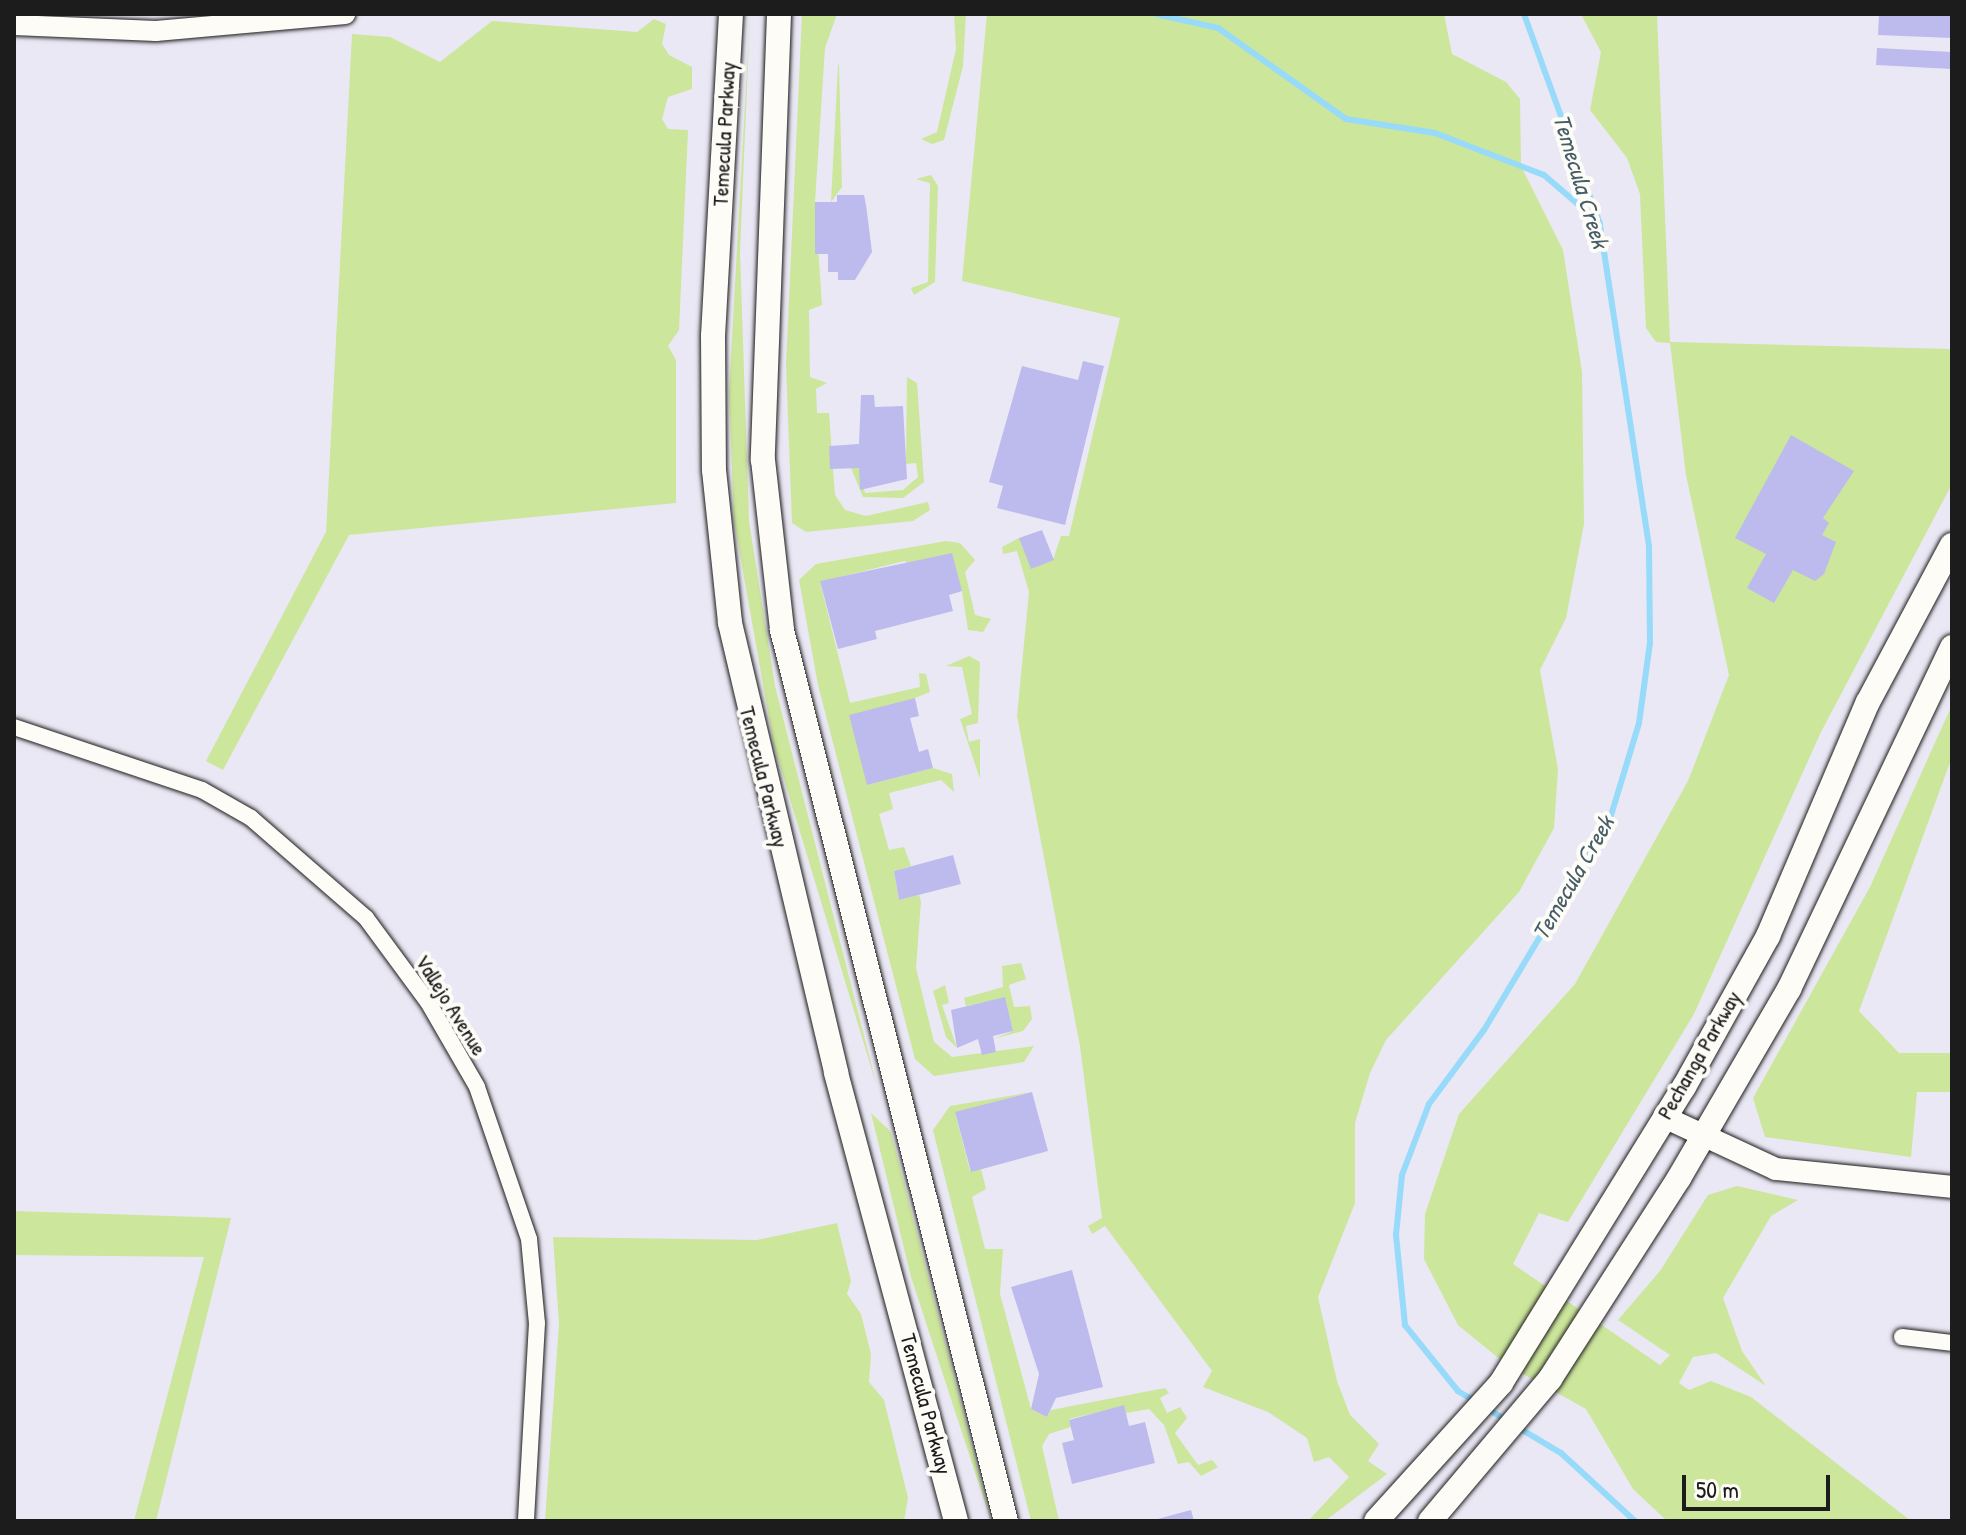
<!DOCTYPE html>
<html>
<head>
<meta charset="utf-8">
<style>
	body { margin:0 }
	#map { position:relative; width:1966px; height:1535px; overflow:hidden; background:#eae8f4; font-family:"Patrick Hand",sans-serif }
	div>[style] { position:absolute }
	.green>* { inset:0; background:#cce69c }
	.stream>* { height:6px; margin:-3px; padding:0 3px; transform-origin:3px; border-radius:3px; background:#97daf9 }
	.building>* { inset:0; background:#bdbbed }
	.roads { filter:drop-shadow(0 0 2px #1c1c1c) drop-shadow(0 0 2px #1c1c1c) }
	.minor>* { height:16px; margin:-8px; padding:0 8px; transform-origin:8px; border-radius:8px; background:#fdfcf7 }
	.tertiary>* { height:20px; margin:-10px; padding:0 10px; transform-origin:10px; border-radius:10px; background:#fdfcf7 }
	.secondary>* { height:22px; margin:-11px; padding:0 11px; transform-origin:11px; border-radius:11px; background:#fdfcf7 }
	.primary>* { height:24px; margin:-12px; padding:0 12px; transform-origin:12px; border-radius:12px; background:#fdfcf7 }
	span { translate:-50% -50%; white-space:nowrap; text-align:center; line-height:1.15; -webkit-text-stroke:8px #fdfcf7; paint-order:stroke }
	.street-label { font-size:22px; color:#1c1c1c }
	.water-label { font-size:24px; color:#475e69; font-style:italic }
	.frame { position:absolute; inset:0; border:16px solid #1c1c1c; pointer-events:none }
	.scale { position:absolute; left:1682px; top:1475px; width:148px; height:36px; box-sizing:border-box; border:4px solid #1c1c1c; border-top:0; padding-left:10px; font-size:24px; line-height:28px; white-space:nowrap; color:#1c1c1c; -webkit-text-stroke:6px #fdfcf7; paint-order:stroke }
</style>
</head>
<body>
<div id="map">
	<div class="green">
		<i style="clip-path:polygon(802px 14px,837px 14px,825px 48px,815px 202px,822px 305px,809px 310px,810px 377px,827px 383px,816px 389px,817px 413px,829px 413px,835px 495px,845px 510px,866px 516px,928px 502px,930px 510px,913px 521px,806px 532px,792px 523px,786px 365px)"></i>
		<i style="clip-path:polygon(954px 14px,966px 14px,963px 66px,944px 140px,932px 144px,921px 139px,937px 132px,956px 49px)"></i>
		<i style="clip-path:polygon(987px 14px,1444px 14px,1452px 54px,1506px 82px,1520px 99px,1521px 166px,1563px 250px,1582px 372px,1584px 524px,1566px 618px,1540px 670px,1558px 769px,1554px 828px,1519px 892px,1386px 1040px,1370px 1073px,1355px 1123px,1355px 1203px,1318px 1297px,1337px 1381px,1350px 1415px,1379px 1444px,1368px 1461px,1387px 1474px,1325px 1521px,1308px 1521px,1349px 1477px,1329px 1457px,1314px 1462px,1307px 1438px,1268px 1412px,1203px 1387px,1212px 1371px,1105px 1226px,1092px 1234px,1088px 1226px,1102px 1218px,1080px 1046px,1017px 716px,1029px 592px,1017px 551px,1003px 554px,1002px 547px,1019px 538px,1053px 560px,1061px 536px,1069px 536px,1120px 318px,962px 281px)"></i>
		<i style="clip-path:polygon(1581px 14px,1657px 14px,1670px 342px,1952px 349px,1952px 484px,1821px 732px,1694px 1014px,1568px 1222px,1539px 1213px,1513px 1264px,1660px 1365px,1670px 1355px,1618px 1320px,1660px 1271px,1708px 1195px,1737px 1186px,1798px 1200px,1771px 1216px,1723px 1298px,1742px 1351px,1766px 1386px,1716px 1353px,1693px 1357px,1679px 1383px,1689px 1390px,1711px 1381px,1751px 1397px,1911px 1521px,1667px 1521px,1633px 1489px,1586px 1409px,1507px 1365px,1458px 1325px,1424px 1259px,1425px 1214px,1459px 1114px,1575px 984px,1688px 781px,1729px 675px,1686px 475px,1670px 343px,1656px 342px,1646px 328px,1640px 194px,1627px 158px,1590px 110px,1601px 52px)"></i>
		<i style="clip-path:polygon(750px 15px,740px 252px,749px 521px,775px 686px,877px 1087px,774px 746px,734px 521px,729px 393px)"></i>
		<i style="clip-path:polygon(654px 19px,666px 24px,662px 44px,669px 55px,692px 67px,692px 89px,668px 97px,662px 119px,668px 129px,688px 130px,679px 330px,668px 346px,676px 360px,676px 503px,349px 535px,223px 770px,206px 761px,326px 532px,352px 34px,390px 37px,440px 62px,492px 21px,637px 32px)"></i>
		<i style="clip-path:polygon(839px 64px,842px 187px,831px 202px,838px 66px)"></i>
		<i style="clip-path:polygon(931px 175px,938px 186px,935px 282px,914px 295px,911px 288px,928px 282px,930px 183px,916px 179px)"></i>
		<i style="clip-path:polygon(907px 377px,917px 383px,924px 482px,903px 498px,863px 497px,851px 468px,859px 468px,865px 493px,903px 490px,918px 477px,916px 463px,906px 464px)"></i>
		<i style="clip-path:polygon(946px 541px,960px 543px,975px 560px,965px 572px,975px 615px,991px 619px,983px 632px,968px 630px,962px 591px,904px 561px,820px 582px,850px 703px,920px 687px,919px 673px,926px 674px,930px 692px,915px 698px,867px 785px,933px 768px,952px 774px,954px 792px,941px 780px,889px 793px,893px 809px,879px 814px,889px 850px,904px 847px,911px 866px,894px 871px,899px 900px,919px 895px,921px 901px,916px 968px,934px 1042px,952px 1057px,1034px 1046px,1024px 1062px,934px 1076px,915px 1059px,818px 685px,799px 580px,816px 564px)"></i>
		<i style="clip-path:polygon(969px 656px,980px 662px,978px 723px,966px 726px,969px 742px,980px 739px,980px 779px,960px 719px,972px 714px,962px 667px,946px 666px)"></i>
		<i style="clip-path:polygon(1952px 705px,1952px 757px,1859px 1011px,1899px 1053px,1952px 1053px,1952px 1092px,1917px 1092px,1911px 1157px,1765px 1137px,1753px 1098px,1870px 887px)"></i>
		<i style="clip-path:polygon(1021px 963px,1026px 979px,1009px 985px,1014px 1007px,1030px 1006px,1032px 1019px,1023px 1031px,993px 1039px,1013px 1031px,1005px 998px,966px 1006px,964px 998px,1003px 987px,1002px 966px)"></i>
		<i style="clip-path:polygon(945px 985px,949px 1003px,942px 1005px,957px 1048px,946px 1037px,933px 991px)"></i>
		<i style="clip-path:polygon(1032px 1092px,955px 1113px,970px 1171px,981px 1169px,986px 1189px,972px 1197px,985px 1249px,1003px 1249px,1000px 1294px,1031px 1409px,1047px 1417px,1051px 1410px,1165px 1388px,1169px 1393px,1160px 1398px,1167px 1413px,1180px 1407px,1187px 1418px,1175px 1433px,1198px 1465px,1212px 1460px,1218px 1467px,1201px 1476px,1189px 1462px,1178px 1464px,1164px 1425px,1149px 1409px,1126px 1413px,1124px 1406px,1069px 1419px,1071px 1427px,1049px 1434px,1042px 1446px,1059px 1521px,1031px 1521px,933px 1130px,950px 1106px)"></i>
		<i style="clip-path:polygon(871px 1113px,891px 1132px,991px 1521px,911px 1277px)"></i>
		<i style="clip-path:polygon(14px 1211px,231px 1218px,156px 1521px,134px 1521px,204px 1257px,14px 1255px)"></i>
		<i style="clip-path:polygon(837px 1223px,851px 1281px,847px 1294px,861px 1314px,871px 1354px,869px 1382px,884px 1400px,908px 1498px,904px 1521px,545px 1521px,559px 1324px,553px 1237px,757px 1240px)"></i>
	</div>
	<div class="stream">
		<i style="left:1156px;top:14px;width:64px;rotate:12.7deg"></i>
		<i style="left:1218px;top:28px;width:157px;rotate:35.4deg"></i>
		<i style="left:1346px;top:119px;width:90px;rotate:8.9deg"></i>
		<i style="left:1435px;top:133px;width:117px;rotate:21.1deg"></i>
		<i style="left:1544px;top:175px;width:67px;rotate:40.8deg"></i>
		<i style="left:1475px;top:1401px;width:20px;rotate:-150deg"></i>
		<i style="left:1458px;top:1391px;width:85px;rotate:-128.8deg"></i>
		<i style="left:1405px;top:1325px;width:90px;rotate:-95.7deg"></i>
		<i style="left:1396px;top:1235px;width:60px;rotate:-84.3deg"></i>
		<i style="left:1402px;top:1175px;width:76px;rotate:-69.2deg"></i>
		<i style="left:1429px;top:1104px;width:92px;rotate:-53.4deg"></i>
		<i style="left:1484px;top:1030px;width:243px;rotate:-59deg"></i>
		<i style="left:1609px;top:822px;width:103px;rotate:-73.1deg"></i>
		<i style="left:1639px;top:723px;width:81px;rotate:-82.2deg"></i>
		<i style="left:1650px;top:643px;width:97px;rotate:-90.6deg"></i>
		<i style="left:1649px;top:546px;width:326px;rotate:-98.7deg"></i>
		<i style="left:1600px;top:224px;width:223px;rotate:-109.9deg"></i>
		<i style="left:1485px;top:1407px;width:25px;rotate:32deg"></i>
		<i style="left:1519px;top:1428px;width:49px;rotate:30.8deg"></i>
		<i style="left:1561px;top:1453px;width:100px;rotate:42.6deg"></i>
	</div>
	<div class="building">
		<i style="clip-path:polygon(1879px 14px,1952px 14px,1952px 38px,1878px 35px)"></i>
		<i style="clip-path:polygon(1877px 48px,1952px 52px,1952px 69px,1876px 65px)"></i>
		<i style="clip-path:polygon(837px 195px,864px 195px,866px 205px,872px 252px,855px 280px,838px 280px,838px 272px,828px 272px,828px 254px,815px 254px,815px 202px,837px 202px)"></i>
		<i style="clip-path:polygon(1083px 361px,1104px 366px,1065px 525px,997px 508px,1003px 486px,989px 482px,1022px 366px,1078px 380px)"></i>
		<i style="clip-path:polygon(861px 395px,874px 395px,875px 407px,903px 406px,907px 479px,860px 490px,859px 468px,830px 469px,829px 446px,859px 444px)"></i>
		<i style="clip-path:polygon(1791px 435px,1854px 471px,1823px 518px,1829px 523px,1822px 535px,1836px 542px,1824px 574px,1815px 581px,1793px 570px,1774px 603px,1747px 588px,1766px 554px,1735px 538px)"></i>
		<i style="clip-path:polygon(1042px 530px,1054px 560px,1031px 569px,1019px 538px)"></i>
		<i style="clip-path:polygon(952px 553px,962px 591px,949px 595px,953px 611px,875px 631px,877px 639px,838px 649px,820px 581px)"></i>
		<i style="clip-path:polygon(915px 698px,919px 716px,910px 718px,919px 752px,928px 749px,933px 768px,867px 785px,849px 715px)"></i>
		<i style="clip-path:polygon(953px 855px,961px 884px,899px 900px,894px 871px)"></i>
		<i style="clip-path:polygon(1005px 997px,1013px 1031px,993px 1036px,996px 1052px,982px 1055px,978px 1039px,957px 1048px,951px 1010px)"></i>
		<i style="clip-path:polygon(1032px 1092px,1048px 1151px,971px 1172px,955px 1112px)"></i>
		<i style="clip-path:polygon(1072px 1270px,1103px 1387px,1056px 1398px,1047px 1417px,1031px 1409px,1039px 1374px,1011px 1287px)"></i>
		<i style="clip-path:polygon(1124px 1405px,1129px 1426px,1145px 1422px,1155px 1463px,1072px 1484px,1062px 1443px,1074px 1440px,1069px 1420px)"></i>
		<i style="clip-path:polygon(1191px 1510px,1194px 1521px,1154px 1521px,1154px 1520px)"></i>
	</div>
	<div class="roads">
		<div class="minor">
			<i style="left:14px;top:727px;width:198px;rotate:18.5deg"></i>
			<i style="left:202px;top:790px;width:56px;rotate:29.7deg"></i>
			<i style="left:251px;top:818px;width:152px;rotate:41deg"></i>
			<i style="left:366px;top:918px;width:104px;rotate:53.6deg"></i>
			<i style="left:428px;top:1002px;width:98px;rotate:60deg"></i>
			<i style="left:477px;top:1087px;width:161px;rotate:71.1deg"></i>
			<i style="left:529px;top:1239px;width:84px;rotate:84.6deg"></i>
			<i style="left:537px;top:1323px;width:198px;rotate:93.2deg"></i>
			<i style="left:1902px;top:1337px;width:50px;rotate:6.8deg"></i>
		</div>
		<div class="tertiary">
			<i style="left:14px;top:25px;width:142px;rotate:2.4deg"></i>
			<i style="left:156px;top:31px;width:190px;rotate:-5.1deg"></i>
		</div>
		<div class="secondary">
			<i style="left:1664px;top:1117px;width:123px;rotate:24.9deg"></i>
			<i style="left:1776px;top:1169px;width:177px;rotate:5.8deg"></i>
		</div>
		<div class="primary">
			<i style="left:731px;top:14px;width:323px;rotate:93.2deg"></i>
			<i style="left:713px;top:336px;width:134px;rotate:89.6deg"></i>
			<i style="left:714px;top:470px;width:154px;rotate:84deg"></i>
			<i style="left:730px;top:623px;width:462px;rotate:76.7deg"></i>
			<i style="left:836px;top:1073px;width:464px;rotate:75deg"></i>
			<i style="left:779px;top:14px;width:446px;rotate:92.1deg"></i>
			<i style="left:763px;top:460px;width:171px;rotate:83.6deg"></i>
			<i style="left:782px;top:630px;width:919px;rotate:75.89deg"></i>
			<i style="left:1376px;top:1521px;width:186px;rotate:-47.8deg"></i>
			<i style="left:1501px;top:1383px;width:348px;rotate:-58.3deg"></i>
			<i style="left:1684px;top:1087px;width:173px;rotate:-60.9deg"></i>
			<i style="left:1768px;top:936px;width:254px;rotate:-66.9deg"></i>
			<i style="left:1868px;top:702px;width:178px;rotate:-61.9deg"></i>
			<i style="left:1430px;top:1521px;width:186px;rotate:-49.8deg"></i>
			<i style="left:1550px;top:1379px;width:239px;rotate:-57.3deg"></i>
			<i style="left:1679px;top:1178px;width:219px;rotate:-59.8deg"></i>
			<i style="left:1789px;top:989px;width:379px;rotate:-64.5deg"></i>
		</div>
	</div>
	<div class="street-label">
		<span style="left:724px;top:134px;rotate:-87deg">Temecula Parkway</span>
		<span style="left:764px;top:777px;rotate:76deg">Temecula Parkway</span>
		<span style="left:451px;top:1005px;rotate:58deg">Vallejo Avenue</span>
		<span style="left:1699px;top:1055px;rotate:-60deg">Pechanga Parkway</span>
		<span style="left:926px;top:1404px;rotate:75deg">Temecula Parkway</span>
	</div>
	<div class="water-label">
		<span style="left:1581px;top:181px;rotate:73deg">Temecula Creek</span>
		<span style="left:1573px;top:878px;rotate:-60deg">Temecula Creek</span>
	</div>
	<div class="frame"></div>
	<div class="scale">50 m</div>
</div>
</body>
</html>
